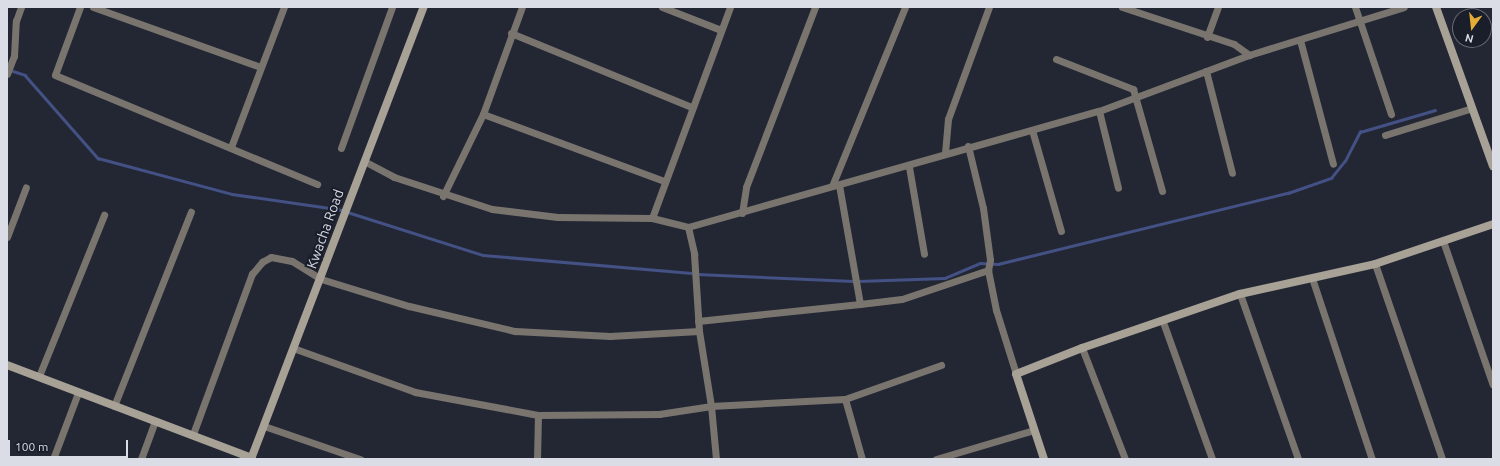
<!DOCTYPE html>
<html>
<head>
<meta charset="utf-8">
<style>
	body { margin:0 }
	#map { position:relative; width:1500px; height:466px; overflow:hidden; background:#232734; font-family:Ubuntu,sans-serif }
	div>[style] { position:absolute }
	.stream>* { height:2.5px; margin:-1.25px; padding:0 1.25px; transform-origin:1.25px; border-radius:1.25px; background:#435185 }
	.street>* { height:7px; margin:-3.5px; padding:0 3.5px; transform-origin:3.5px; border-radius:3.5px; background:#79756e }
	.secondary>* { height:8px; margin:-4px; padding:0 4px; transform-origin:4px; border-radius:4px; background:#a7a196 }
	span { translate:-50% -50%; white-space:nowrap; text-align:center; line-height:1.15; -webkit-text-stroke:4px #1a1e2a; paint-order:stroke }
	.street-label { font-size:14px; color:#dadde6 }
	.frame { position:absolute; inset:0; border:8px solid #dadde6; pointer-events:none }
	.north { position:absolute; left:1452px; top:8px; width:40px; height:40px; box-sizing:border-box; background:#1a1e2a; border:1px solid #676a75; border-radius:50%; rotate:195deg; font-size:11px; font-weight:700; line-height:16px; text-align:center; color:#dadde6 }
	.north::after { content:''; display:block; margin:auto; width:14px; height:18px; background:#e4ad35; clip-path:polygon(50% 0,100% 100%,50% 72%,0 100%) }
	.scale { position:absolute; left:8px; top:440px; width:120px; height:18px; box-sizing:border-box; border:2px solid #dadde6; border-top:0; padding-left:5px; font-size:12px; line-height:14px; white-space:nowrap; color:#dadde6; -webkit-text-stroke:3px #1a1e2a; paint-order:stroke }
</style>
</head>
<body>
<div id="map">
	<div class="stream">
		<i style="left:13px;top:71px;width:13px;rotate:18deg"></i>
		<i style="left:25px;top:75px;width:111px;rotate:48.7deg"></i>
		<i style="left:98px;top:158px;width:139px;rotate:15deg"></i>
		<i style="left:232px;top:194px;width:107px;rotate:8.1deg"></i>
		<i style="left:338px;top:209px;width:152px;rotate:17.6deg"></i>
		<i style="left:483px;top:255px;width:209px;rotate:4.9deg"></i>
		<i style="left:697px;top:274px;width:156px;rotate:2.6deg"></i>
		<i style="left:858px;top:281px;width:87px;rotate:-2deg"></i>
		<i style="left:945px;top:278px;width:38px;rotate:-23deg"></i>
		<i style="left:980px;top:263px;width:18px;rotate:3deg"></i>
		<i style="left:998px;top:264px;width:299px;rotate:-13.8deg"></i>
		<i style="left:1288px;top:193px;width:46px;rotate:-19.2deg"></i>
		<i style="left:1331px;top:178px;width:22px;rotate:-51deg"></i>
		<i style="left:1345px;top:161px;width:33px;rotate:-63deg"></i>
		<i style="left:1360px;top:132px;width:78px;rotate:-16.3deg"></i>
	</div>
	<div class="street">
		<i style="left:80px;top:7px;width:72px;rotate:110.2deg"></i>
		<i style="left:55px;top:75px;width:284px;rotate:22.6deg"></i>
		<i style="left:93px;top:7px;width:178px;rotate:19.7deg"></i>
		<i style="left:662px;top:7px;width:63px;rotate:21.3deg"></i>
		<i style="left:1122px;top:7px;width:118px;rotate:18.3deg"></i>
		<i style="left:1234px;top:44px;width:19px;rotate:36deg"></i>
		<i style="left:1355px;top:7px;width:113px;rotate:71.4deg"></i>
		<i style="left:511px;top:33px;width:195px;rotate:22.3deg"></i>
		<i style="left:1207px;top:37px;width:32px;rotate:-70deg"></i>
		<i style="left:1300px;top:40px;width:128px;rotate:75.1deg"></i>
		<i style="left:1056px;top:59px;width:83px;rotate:21.3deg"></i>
		<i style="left:1133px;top:89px;width:106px;rotate:74.1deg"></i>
		<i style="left:1206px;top:71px;width:105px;rotate:75.7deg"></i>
		<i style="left:7px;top:74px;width:19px;rotate:-69deg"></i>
		<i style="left:14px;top:56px;width:35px;rotate:-87deg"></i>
		<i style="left:16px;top:21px;width:15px;rotate:-70deg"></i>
		<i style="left:1099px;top:111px;width:79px;rotate:76.1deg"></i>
		<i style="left:483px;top:114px;width:193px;rotate:20.3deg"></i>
		<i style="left:1032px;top:130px;width:105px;rotate:74deg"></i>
		<i style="left:1385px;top:135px;width:91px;rotate:-17.2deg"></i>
		<i style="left:968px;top:146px;width:64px;rotate:76.4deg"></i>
		<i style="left:983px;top:208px;width:52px;rotate:82.3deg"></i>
		<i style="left:990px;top:260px;width:10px;rotate:101deg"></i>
		<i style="left:988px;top:270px;width:41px;rotate:78.7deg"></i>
		<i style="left:996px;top:310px;width:67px;rotate:72.6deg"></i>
		<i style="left:231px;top:147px;width:150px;rotate:-69.3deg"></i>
		<i style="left:341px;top:148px;width:150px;rotate:-70.1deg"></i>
		<i style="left:945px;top:153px;width:34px;rotate:-85deg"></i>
		<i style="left:948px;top:119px;width:119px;rotate:-69.9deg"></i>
		<i style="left:364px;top:161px;width:34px;rotate:28deg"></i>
		<i style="left:394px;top:177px;width:103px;rotate:18.1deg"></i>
		<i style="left:492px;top:209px;width:66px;rotate:6.9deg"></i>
		<i style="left:558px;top:217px;width:94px;rotate:0.6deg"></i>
		<i style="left:652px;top:218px;width:37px;rotate:14deg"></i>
		<i style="left:688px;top:227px;width:427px;rotate:-15.8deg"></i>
		<i style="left:1099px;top:111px;width:160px;rotate:-20.5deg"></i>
		<i style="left:1249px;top:55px;width:162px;rotate:-17.2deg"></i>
		<i style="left:909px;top:167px;width:88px;rotate:80.2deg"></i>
		<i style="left:832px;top:186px;width:193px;rotate:-67.8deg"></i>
		<i style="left:443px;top:196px;width:91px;rotate:-64deg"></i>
		<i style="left:483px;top:114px;width:114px;rotate:-70deg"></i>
		<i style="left:742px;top:213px;width:26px;rotate:-81deg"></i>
		<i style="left:746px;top:187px;width:193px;rotate:-69deg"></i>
		<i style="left:652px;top:218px;width:225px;rotate:-69.7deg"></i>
		<i style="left:688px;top:227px;width:28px;rotate:77deg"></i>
		<i style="left:694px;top:254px;width:77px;rotate:86.3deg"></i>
		<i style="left:699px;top:331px;width:76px;rotate:80.9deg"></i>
		<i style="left:711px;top:406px;width:134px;rotate:-3deg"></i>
		<i style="left:845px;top:399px;width:102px;rotate:-19.5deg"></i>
		<i style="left:7px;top:237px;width:53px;rotate:-69.2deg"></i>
		<i style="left:1443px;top:241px;width:152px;rotate:70.9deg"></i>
		<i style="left:1375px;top:264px;width:206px;rotate:71deg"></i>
		<i style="left:1312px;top:278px;width:191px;rotate:71.7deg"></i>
		<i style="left:1240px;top:294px;width:175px;rotate:70.6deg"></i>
		<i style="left:860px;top:304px;width:42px;rotate:-6.8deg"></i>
		<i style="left:902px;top:299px;width:91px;rotate:-18.6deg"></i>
		<i style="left:698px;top:321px;width:163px;rotate:-6deg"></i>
		<i style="left:860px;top:304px;width:121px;rotate:-100deg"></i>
		<i style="left:1163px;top:322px;width:145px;rotate:70.3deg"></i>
		<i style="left:293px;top:348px;width:130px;rotate:19.8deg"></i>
		<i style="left:415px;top:392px;width:125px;rotate:10.6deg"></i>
		<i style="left:538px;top:415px;width:121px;rotate:-0.5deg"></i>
		<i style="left:659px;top:414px;width:53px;rotate:-8.7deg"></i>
		<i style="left:711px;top:406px;width:53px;rotate:84.6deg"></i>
		<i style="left:1082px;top:348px;width:119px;rotate:68.8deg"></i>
		<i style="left:39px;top:376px;width:174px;rotate:-68deg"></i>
		<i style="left:845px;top:399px;width:62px;rotate:74.2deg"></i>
		<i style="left:114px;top:406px;width:209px;rotate:-68.4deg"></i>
		<i style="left:264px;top:426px;width:102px;rotate:19deg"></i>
		<i style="left:193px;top:434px;width:171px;rotate:-69.8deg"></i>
		<i style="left:252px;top:274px;width:16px;rotate:-50deg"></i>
		<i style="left:262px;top:262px;width:10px;rotate:-29deg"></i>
		<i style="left:271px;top:257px;width:21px;rotate:11deg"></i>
		<i style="left:292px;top:261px;width:34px;rotate:32deg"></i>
		<i style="left:321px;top:279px;width:92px;rotate:17.1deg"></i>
		<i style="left:409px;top:306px;width:109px;rotate:13.3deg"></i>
		<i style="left:515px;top:331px;width:95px;rotate:3deg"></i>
		<i style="left:610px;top:336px;width:89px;rotate:-3.2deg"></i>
		<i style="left:53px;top:459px;width:71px;rotate:-69.3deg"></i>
		<i style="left:141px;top:459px;width:40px;rotate:-69.8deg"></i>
		<i style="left:537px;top:459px;width:44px;rotate:-88.7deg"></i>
		<i style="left:936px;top:459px;width:102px;rotate:-16.5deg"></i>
	</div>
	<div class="secondary">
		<i style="left:1436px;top:7px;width:169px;rotate:70.3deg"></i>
		<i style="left:7px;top:365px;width:262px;rotate:20.8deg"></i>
		<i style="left:251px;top:459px;width:484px;rotate:-69.1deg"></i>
		<i style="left:1044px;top:459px;width:89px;rotate:-108.2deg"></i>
		<i style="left:1016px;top:374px;width:71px;rotate:-21.5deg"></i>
		<i style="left:1082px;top:348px;width:167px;rotate:-18.9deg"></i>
		<i style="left:1240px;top:294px;width:138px;rotate:-12.5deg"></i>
		<i style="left:1375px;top:264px;width:125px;rotate:-18.7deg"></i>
	</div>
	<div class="street-label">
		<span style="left:325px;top:229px;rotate:-70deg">Kwacha Road</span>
	</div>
	<div class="frame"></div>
	<div class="north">N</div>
	<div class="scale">100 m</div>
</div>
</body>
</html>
